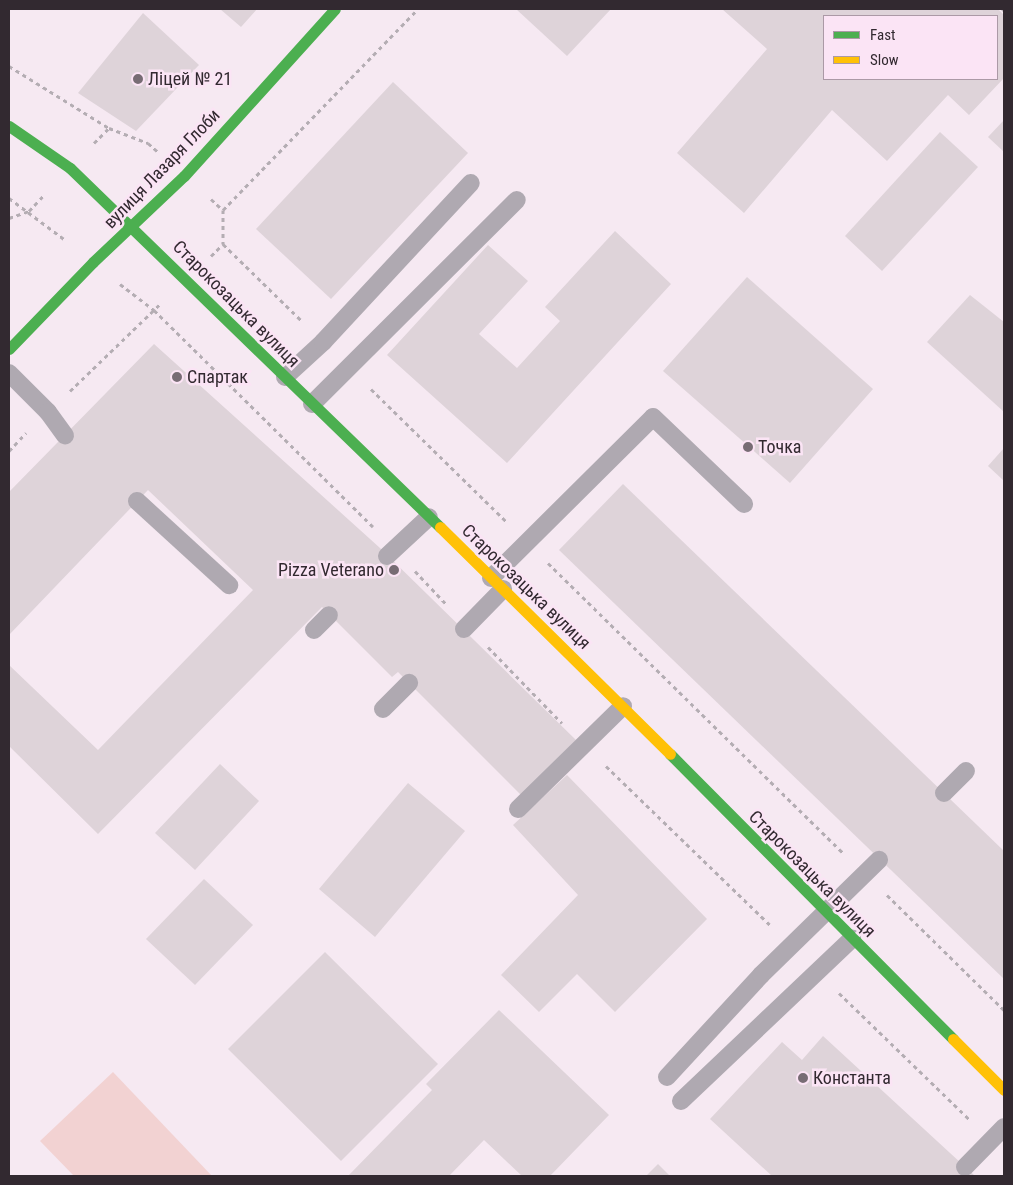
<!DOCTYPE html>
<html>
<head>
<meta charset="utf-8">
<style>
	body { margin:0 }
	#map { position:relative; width:1013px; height:1185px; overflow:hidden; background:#f6e9f2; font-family:"Roboto Condensed",sans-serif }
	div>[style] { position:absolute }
	.green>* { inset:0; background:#f2d2d2 }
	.building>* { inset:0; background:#ded3d9 }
	.path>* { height:3px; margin-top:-1.5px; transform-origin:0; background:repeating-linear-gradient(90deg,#b4adb3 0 4px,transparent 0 8px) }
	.lane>* { height:18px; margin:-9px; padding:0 9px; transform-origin:9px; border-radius:9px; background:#afa9b1 }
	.fast>* { height:11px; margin:-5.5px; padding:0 5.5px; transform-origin:5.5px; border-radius:5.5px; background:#4caf50 }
	.slow>* { height:11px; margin:-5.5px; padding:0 5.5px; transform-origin:5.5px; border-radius:5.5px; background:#ffc107 }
	.dots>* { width:14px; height:14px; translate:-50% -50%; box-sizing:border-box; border:2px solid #fbe4f5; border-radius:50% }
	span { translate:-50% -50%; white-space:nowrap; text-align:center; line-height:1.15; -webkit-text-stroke:5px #fbe4f5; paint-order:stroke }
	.poi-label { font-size:18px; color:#322930 }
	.left { translate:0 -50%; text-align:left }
	.right { translate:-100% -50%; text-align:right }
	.street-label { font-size:18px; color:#322930 }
	.frame { position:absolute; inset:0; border:10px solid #322930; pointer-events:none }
	.legend { position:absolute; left:823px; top:15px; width:175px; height:65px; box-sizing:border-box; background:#fbe4f5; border:1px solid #ab99a6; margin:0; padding:6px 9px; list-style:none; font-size:15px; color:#322930 }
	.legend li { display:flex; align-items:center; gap:10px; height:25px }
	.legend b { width:25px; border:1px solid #ab99a6 }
</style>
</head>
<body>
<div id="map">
	<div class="green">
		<i style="clip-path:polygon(113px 1072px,212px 1176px,74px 1176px,40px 1141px)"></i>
	</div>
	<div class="building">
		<i style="clip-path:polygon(220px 9px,257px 9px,241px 27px)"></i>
		<i style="clip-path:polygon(516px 9px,611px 9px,567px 56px)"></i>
		<i style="clip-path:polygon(evenodd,722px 9px,998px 9px,1004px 15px,1004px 78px,969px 115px,948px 95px,887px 161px,832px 110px,744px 213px,677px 153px,767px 49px,722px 9px,824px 16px,997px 16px,997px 79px,824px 79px,824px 16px)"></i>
		<i style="clip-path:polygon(143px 13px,199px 65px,136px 131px,78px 93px)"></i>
		<i style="clip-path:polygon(393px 82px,468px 153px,331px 299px,256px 229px)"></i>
		<i style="clip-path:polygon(1004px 120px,1004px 152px,988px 137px)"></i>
		<i style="clip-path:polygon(940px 132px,978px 167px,882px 271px,845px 236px)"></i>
		<i style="clip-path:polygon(615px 231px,671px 284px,507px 463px,387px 355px,488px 245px,528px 281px,479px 334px,517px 368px,560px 321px,545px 307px)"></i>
		<i style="clip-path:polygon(747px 277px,873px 389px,790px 483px,663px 371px)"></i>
		<i style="clip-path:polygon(970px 295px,1004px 322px,1004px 412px,927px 342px)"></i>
		<i style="clip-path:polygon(154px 344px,380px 548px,576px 740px,521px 795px,398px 672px,392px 677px,322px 607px,98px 834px,9px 746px,9px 665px,98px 750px,253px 590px,148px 490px,9px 635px,9px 492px)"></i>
		<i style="clip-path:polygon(1004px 448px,1004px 481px,988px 466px)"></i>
		<i style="clip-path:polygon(623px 484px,1004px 851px,1004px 979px,559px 550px)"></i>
		<i style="clip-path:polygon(220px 764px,259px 801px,195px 870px,155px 833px)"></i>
		<i style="clip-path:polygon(567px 775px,707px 919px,615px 1012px,577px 974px,539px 1012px,501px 975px,578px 895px,513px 825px)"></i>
		<i style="clip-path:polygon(408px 783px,465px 831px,375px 937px,319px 889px)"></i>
		<i style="clip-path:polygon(204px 879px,253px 925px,195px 985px,146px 939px)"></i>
		<i style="clip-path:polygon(325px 952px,438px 1064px,341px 1161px,228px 1049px)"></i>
		<i style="clip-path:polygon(499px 1010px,609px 1115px,550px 1176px,522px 1176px,484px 1140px,449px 1176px,348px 1176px,432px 1090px,426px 1084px)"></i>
		<i style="clip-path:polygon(823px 1036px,975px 1176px,772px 1176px,710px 1119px,782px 1042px,802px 1060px)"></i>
		<i style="clip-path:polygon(658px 1164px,670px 1176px,646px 1176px)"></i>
	</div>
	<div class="path">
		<i style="left:1002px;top:9px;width:2px;rotate:27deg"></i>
		<i style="left:9px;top:66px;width:118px;rotate:31.8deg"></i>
		<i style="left:109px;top:128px;width:42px;rotate:21deg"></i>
		<i style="left:148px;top:143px;width:13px;rotate:42deg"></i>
		<i style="left:94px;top:143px;width:21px;rotate:-45deg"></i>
		<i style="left:9px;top:198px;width:69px;rotate:36.7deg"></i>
		<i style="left:211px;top:199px;width:16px;rotate:43deg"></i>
		<i style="left:223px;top:210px;width:34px;rotate:90deg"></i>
		<i style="left:223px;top:244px;width:109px;rotate:44.3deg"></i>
		<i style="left:223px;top:210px;width:280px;rotate:-45.9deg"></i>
		<i style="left:9px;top:218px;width:21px;rotate:-19deg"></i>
		<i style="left:29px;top:211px;width:23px;rotate:-47deg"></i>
		<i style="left:211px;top:256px;width:17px;rotate:-45deg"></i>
		<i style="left:120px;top:284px;width:43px;rotate:37.4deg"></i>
		<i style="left:154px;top:310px;width:308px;rotate:44.7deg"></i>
		<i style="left:371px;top:389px;width:189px;rotate:44.4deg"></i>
		<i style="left:70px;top:391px;width:127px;rotate:-44deg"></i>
		<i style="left:9px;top:451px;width:25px;rotate:-47deg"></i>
		<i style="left:548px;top:563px;width:414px;rotate:44.5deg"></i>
		<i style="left:415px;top:571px;width:47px;rotate:46.7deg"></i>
		<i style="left:488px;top:647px;width:106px;rotate:45.8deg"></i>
		<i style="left:606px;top:766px;width:228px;rotate:44.1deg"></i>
		<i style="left:887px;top:895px;width:164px;rotate:44.5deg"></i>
		<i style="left:839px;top:993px;width:181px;rotate:44.1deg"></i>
	</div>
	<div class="lane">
		<i style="left:9px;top:373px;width:55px;rotate:45deg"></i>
		<i style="left:48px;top:412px;width:29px;rotate:54deg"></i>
		<i style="left:285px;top:377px;width:52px;rotate:-42.6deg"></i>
		<i style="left:323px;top:342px;width:217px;rotate:-47.1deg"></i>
		<i style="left:312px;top:404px;width:289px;rotate:-44.9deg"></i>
		<i style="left:137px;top:501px;width:125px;rotate:42.4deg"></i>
		<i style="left:387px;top:556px;width:57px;rotate:-42.9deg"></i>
		<i style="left:491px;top:578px;width:228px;rotate:-44.8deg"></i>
		<i style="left:653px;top:417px;width:126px;rotate:43.7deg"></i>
		<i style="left:464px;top:629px;width:56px;rotate:-45.7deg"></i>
		<i style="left:314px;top:630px;width:21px;rotate:-45deg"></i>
		<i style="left:383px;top:709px;width:37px;rotate:-45deg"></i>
		<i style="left:944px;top:793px;width:31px;rotate:-45deg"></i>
		<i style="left:518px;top:809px;width:147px;rotate:-44.4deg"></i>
		<i style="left:667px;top:1077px;width:139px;rotate:-47.3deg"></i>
		<i style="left:761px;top:975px;width:165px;rotate:-44.3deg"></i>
		<i style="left:681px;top:1101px;width:236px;rotate:-43.5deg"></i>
		<i style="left:965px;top:1167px;width:56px;rotate:-45.7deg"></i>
	</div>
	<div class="fast">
		<i style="left:9px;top:126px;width:74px;rotate:34.5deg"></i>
		<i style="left:70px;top:168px;width:516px;rotate:44.14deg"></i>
		<i style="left:9px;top:349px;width:121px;rotate:-46deg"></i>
		<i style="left:93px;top:262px;width:125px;rotate:-43.4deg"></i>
		<i style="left:184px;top:176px;width:225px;rotate:-47.9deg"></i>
		<i style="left:670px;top:754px;width:402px;rotate:45.2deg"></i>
	</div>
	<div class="slow">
		<i style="left:440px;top:527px;width:323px;rotate:44.6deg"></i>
		<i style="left:953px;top:1039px;width:72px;rotate:45deg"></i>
	</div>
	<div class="dots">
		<i style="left:138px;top:79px;background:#776c74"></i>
		<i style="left:177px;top:377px;background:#776c74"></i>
		<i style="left:748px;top:447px;background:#776c74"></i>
		<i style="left:394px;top:570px;background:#776c74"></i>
		<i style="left:803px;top:1078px;background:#776c74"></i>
	</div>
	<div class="poi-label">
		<span class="left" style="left:148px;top:79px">Ліцей № 21</span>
		<span class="left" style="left:187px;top:377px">Спартак</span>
		<span class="left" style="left:758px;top:447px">Точка</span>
		<span class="right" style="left:384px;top:570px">Pizza Veterano</span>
		<span class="left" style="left:813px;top:1078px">Константа</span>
	</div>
	<div class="street-label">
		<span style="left:162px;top:169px;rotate:-46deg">вулиця Лазаря Глоби</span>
		<span style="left:236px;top:304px;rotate:45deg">Старокозацька вулиця</span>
		<span style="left:526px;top:587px;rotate:44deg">Старокозацька вулиця</span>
		<span style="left:812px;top:874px;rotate:45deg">Старокозацька вулиця</span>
	</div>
	<div class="frame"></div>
	<ul class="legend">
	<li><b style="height:6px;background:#4caf50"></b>Fast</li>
	<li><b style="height:6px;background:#ffc107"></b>Slow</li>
	</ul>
</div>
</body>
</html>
